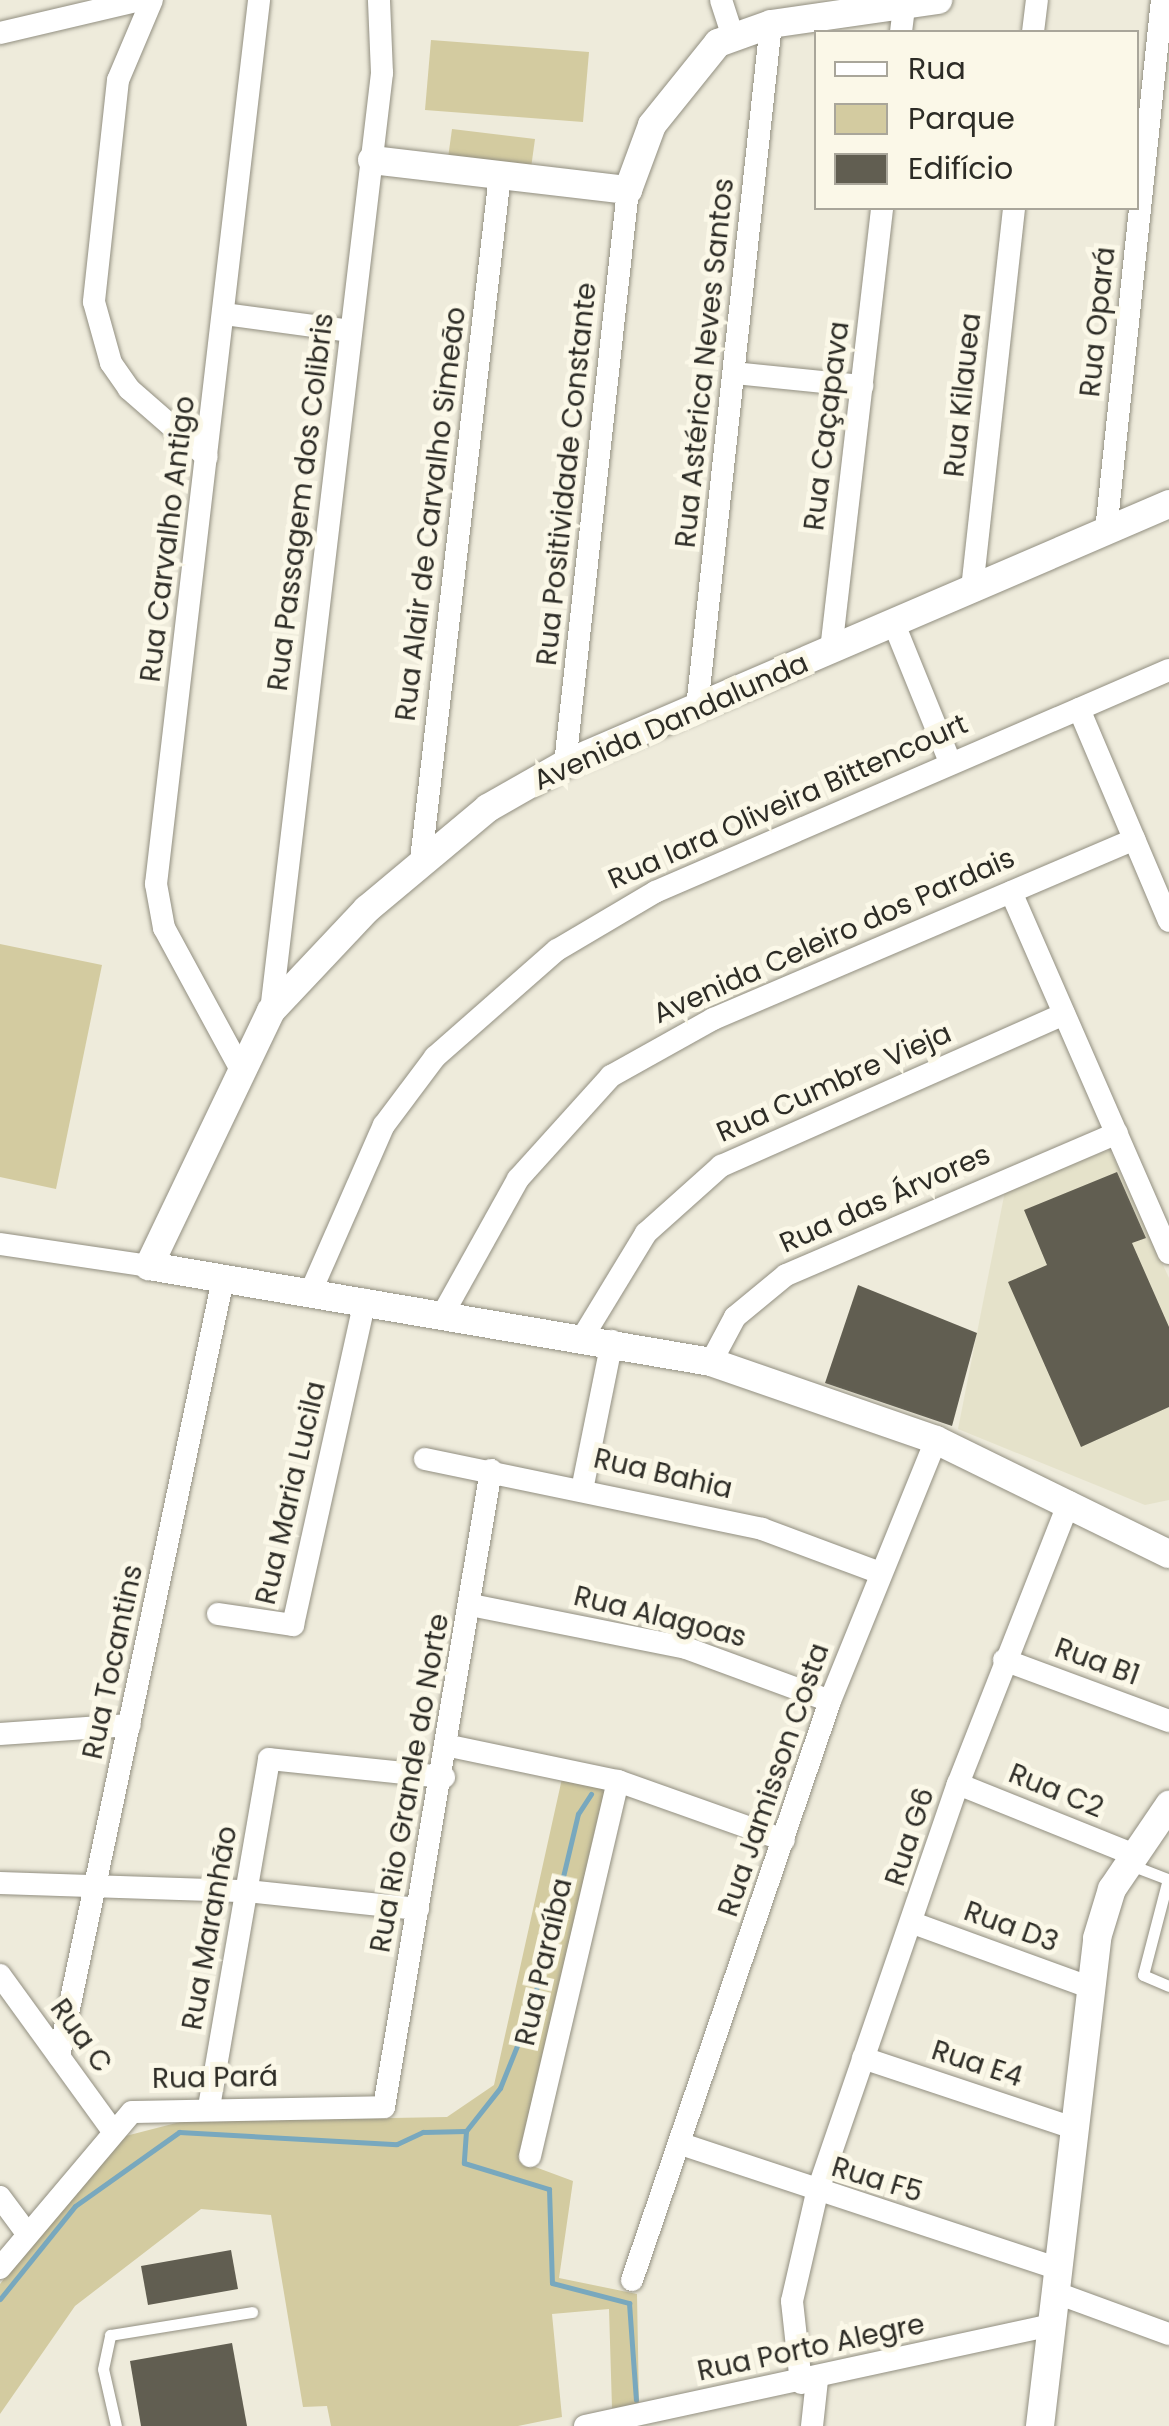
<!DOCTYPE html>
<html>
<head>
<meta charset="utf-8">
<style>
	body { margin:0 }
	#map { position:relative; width:1169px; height:2426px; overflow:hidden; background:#eeebdb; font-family:Poppins,sans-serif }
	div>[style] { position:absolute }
	.built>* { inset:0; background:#e5e2ca }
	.green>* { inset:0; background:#d3cba0 }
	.stream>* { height:5px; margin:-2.5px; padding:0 2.5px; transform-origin:2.5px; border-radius:2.5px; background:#78a8be }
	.building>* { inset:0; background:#615e51 }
	.roads { filter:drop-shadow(0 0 2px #928f81) drop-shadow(0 0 2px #928f81) }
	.service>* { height:11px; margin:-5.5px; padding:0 5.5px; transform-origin:5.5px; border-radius:5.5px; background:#fff }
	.minor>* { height:22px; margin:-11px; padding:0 11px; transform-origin:11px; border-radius:11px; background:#fff }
	.tertiary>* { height:28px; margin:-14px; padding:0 14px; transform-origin:14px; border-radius:14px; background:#fff }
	span { translate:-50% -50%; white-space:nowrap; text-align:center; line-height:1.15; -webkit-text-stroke:10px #fbf8e8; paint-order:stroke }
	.street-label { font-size:28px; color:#2d2c26 }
	.legend { position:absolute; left:814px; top:30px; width:325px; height:180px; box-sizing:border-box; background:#fbf8e8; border:2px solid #a9a69a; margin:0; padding:12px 18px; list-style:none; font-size:30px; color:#2d2c26 }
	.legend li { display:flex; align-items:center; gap:20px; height:50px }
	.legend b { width:50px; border:2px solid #a9a69a }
</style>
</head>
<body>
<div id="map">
	<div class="built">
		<i style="clip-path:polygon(1110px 1150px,1169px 1278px,1169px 1500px,1145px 1505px,958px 1429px,1006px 1186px)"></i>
	</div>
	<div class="green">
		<i style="clip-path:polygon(431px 40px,589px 52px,583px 122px,425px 110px)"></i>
		<i style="clip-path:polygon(452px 129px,535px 139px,531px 168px,448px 158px)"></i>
		<i style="clip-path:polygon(0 944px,102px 965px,56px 1189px,0 1177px)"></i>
		<i style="clip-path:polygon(563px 1774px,608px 1785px,519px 2161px,573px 2181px,559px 2278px,637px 2294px,639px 2405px,612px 2408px,609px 2309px,552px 2314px,562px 2417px,518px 2426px,331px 2426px,327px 2406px,303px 2407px,271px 2215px,201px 2209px,75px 2306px,0 2414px,0 2284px,114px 2139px,180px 2122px,447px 2117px,494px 2085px)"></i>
	</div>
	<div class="stream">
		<i style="left:466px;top:2131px;width:32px;rotate:94deg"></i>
		<i style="left:464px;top:2163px;width:89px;rotate:17deg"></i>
		<i style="left:549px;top:2189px;width:94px;rotate:88.2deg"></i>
		<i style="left:552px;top:2283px;width:80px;rotate:14.6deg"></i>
		<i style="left:629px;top:2303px;width:97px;rotate:85.9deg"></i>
		<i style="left:0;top:2299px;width:119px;rotate:-51.1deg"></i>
		<i style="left:75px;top:2206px;width:128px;rotate:-35.4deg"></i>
		<i style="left:179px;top:2132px;width:218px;rotate:3.2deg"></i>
		<i style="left:397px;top:2144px;width:29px;rotate:-25deg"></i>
		<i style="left:423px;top:2132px;width:43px;rotate:-1.3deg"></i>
		<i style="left:466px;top:2131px;width:55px;rotate:-51.7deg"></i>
		<i style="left:500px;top:2088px;width:83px;rotate:-68.1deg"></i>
		<i style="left:531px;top:2011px;width:203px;rotate:-76.6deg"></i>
		<i style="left:578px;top:1814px;width:24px;rotate:-57deg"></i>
	</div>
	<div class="building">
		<i style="clip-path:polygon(1117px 1172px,1146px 1238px,1132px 1243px,1169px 1327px,1169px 1407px,1081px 1447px,1008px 1282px,1047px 1265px,1024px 1210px)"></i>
		<i style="clip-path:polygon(858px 1285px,977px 1333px,952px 1426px,825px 1383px)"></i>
		<i style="clip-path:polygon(231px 2250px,238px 2289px,148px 2305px,141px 2266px)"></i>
		<i style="clip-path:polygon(232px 2343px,247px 2426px,141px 2426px,130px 2361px)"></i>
	</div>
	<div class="roads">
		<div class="service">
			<i style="left:1131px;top:1865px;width:40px;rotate:21deg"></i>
			<i style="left:1168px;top:1879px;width:99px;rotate:104.6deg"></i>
			<i style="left:1143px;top:1975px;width:28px;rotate:23deg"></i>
			<i style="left:116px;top:2426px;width:58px;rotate:-102.8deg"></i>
			<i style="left:103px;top:2369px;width:35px;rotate:-78deg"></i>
			<i style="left:110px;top:2335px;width:144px;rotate:-9.2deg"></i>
		</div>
		<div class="minor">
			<i style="left:152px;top:0;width:87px;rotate:113deg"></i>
			<i style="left:118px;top:80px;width:223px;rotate:96.2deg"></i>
			<i style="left:94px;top:302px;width:63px;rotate:74.4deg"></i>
			<i style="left:111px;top:363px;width:32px;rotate:55deg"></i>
			<i style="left:129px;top:389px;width:103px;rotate:41.1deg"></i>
			<i style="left:721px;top:0;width:38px;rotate:72deg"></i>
			<i style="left:901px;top:32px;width:26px;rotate:-83deg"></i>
			<i style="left:1033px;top:32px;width:32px;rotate:-83deg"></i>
			<i style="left:0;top:33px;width:145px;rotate:-13.2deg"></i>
			<i style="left:225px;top:314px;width:127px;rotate:7.7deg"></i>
			<i style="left:734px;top:373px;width:129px;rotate:5.8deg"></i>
			<i style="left:1106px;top:531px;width:534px;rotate:-83.98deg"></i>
			<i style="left:972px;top:589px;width:383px;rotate:-83.7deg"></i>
			<i style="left:894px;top:624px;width:149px;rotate:67.9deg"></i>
			<i style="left:831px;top:650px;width:445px;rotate:-83.4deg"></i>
			<i style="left:697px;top:708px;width:688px;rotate:-83.83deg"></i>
			<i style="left:1079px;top:709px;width:230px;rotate:67deg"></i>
			<i style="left:565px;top:764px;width:577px;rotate:-83.74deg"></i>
			<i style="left:421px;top:860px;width:690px;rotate:-83.42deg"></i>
			<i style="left:1011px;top:892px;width:394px;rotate:66.4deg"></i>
			<i style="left:271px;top:1011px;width:945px;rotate:-83.25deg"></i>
			<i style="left:382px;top:73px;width:73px;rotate:-92.4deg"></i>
			<i style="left:239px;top:1066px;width:157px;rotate:-118.5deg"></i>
			<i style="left:164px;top:928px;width:45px;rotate:-100.3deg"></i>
			<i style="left:156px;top:884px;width:890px;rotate:-83.35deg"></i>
			<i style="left:0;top:1244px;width:151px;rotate:8.4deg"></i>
			<i style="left:311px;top:1291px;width:181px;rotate:-66.3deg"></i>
			<i style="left:384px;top:1125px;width:85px;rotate:-53.1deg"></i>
			<i style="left:435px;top:1057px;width:162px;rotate:-41.3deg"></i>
			<i style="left:557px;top:950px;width:114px;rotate:-30.6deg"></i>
			<i style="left:655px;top:892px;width:560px;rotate:-23.36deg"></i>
			<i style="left:444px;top:1312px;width:152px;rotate:-60.9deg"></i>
			<i style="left:518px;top:1179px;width:139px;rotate:-47.9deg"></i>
			<i style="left:611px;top:1076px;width:117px;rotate:-29.2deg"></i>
			<i style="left:713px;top:1019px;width:458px;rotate:-23.1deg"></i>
			<i style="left:584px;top:1335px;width:119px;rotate:-58.7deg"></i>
			<i style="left:646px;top:1233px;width:101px;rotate:-41.8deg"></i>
			<i style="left:721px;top:1166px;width:375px;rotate:-23.9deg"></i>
			<i style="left:711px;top:1362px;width:51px;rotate:-61.9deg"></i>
			<i style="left:735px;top:1317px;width:66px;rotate:-39.5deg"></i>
			<i style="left:786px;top:1275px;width:360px;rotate:-23.2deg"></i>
			<i style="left:425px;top:1459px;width:344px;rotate:11.7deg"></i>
			<i style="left:762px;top:1529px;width:126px;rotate:20.4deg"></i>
			<i style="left:583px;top:1485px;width:147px;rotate:-78.6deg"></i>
			<i style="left:471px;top:1605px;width:219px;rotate:11.3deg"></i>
			<i style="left:686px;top:1648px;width:153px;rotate:20.2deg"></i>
			<i style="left:218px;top:1614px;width:76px;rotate:8.3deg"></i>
			<i style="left:293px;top:1625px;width:333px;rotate:-77.5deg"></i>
			<i style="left:1004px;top:1660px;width:176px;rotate:20.3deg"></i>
			<i style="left:0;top:1734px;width:130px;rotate:-4deg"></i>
			<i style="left:450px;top:1746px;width:172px;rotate:11.8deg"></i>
			<i style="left:618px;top:1781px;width:176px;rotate:19.6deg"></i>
			<i style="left:958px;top:1784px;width:188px;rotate:21.9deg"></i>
			<i style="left:0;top:1883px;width:247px;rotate:1.9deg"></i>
			<i style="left:247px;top:1891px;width:172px;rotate:6deg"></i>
			<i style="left:913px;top:1923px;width:187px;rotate:20deg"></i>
			<i style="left:0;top:1975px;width:193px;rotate:54.1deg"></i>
			<i style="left:59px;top:2056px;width:794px;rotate:-78.08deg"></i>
			<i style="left:863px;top:2058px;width:219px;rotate:18.4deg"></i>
			<i style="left:209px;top:2107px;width:353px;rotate:-80.2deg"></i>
			<i style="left:269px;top:1759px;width:176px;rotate:5.9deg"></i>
			<i style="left:681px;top:2144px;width:396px;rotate:18.3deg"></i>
			<i style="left:530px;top:2156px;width:385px;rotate:-76.8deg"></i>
			<i style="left:0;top:2197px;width:44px;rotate:53.4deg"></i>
			<i style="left:0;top:2268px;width:204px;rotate:-49.8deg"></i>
			<i style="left:132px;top:2112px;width:252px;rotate:-1.1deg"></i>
			<i style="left:384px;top:2107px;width:646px;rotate:-80.46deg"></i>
			<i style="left:632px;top:2280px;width:612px;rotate:-71.12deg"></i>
			<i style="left:830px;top:1701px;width:282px;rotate:-67.9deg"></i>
			<i style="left:1054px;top:2292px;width:122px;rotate:20.1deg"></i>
			<i style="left:801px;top:2383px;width:82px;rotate:-96.3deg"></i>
			<i style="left:792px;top:2301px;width:111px;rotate:-77deg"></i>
			<i style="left:817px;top:2193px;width:433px;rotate:-71deg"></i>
			<i style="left:958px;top:1784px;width:303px;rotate:-68.5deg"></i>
			<i style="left:585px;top:2426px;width:475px;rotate:-12.2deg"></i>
			<i style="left:812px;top:2426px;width:46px;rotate:-83.8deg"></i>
		</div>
		<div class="tertiary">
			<i style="left:372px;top:160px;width:258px;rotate:6.7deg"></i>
			<i style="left:628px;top:190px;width:69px;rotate:-69.7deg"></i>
			<i style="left:652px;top:125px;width:105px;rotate:-51.2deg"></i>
			<i style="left:718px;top:43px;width:56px;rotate:-19.7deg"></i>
			<i style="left:771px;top:24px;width:169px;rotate:-8.2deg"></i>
			<i style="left:1169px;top:504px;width:658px;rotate:156.71deg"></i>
			<i style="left:565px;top:764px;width:89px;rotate:150.3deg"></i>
			<i style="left:488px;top:808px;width:158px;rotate:140.1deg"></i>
			<i style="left:367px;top:909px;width:140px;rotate:133.3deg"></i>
			<i style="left:271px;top:1011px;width:283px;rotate:115.6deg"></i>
			<i style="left:149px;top:1266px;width:570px;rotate:9.69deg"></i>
			<i style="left:711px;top:1362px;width:238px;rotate:19.1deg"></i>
			<i style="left:936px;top:1440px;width:259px;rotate:26.1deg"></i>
			<i style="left:1040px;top:2426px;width:491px;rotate:-83.3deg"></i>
			<i style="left:1097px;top:1938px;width:51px;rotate:-73deg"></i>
			<i style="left:1112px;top:1889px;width:102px;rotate:-55.8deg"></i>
		</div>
	</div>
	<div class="street-label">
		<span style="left:1098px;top:322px;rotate:-84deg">Rua Opará</span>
		<span style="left:705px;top:363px;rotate:-84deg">Rua Astérica Neves Santos</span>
		<span style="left:963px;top:395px;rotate:-84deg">Rua Kilauea</span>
		<span style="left:827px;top:426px;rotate:-83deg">Rua Caçapava</span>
		<span style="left:567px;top:474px;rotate:-84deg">Rua Positividade Constante</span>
		<span style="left:301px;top:502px;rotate:-83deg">Rua Passagem dos Colibris</span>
		<span style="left:431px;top:514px;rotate:-83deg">Rua Alair de Carvalho Simeão</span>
		<span style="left:168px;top:539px;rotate:-83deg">Rua Carvalho Antigo</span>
		<span style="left:671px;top:722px;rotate:-24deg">Avenida Dandalunda</span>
		<span style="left:788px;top:802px;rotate:-24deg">Rua Iara Oliveira Bittencourt</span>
		<span style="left:834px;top:936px;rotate:-24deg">Avenida Celeiro dos Pardais</span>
		<span style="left:834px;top:1083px;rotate:-24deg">Rua Cumbre Vieja</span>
		<span style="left:885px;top:1199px;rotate:-24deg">Rua das Árvores</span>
		<span style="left:663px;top:1474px;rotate:13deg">Rua Bahia</span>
		<span style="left:291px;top:1493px;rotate:-77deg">Rua Maria Lucila</span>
		<span style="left:660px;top:1617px;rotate:14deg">Rua Alagoas</span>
		<span style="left:113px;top:1662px;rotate:-78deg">Rua Tocantins</span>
		<span style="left:1097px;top:1662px;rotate:20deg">Rua B1</span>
		<span style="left:774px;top:1780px;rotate:-71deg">Rua Jamisson Costa</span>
		<span style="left:410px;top:1783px;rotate:-80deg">Rua Rio Grande do Norte</span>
		<span style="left:1056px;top:1791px;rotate:22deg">Rua C2</span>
		<span style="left:910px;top:1837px;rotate:-72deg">Rua G6</span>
		<span style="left:1011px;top:1927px;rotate:20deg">Rua D3</span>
		<span style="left:210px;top:1928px;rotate:-80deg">Rua Maranhão</span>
		<span style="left:544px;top:1962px;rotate:-77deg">Rua Paraíba</span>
		<span style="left:81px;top:2036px;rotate:54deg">Rua C</span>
		<span style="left:977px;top:2064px;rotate:18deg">Rua E4</span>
		<span style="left:215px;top:2078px;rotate:-1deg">Rua Pará</span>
		<span style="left:877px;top:2180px;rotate:17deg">Rua F5</span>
		<span style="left:811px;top:2348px;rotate:-12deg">Rua Porto Alegre</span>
	</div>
	<ul class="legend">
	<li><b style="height:12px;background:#fff"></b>Rua</li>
	<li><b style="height:28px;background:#d3cba0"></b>Parque</li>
	<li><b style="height:28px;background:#615e51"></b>Edifício</li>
	</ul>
</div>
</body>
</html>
